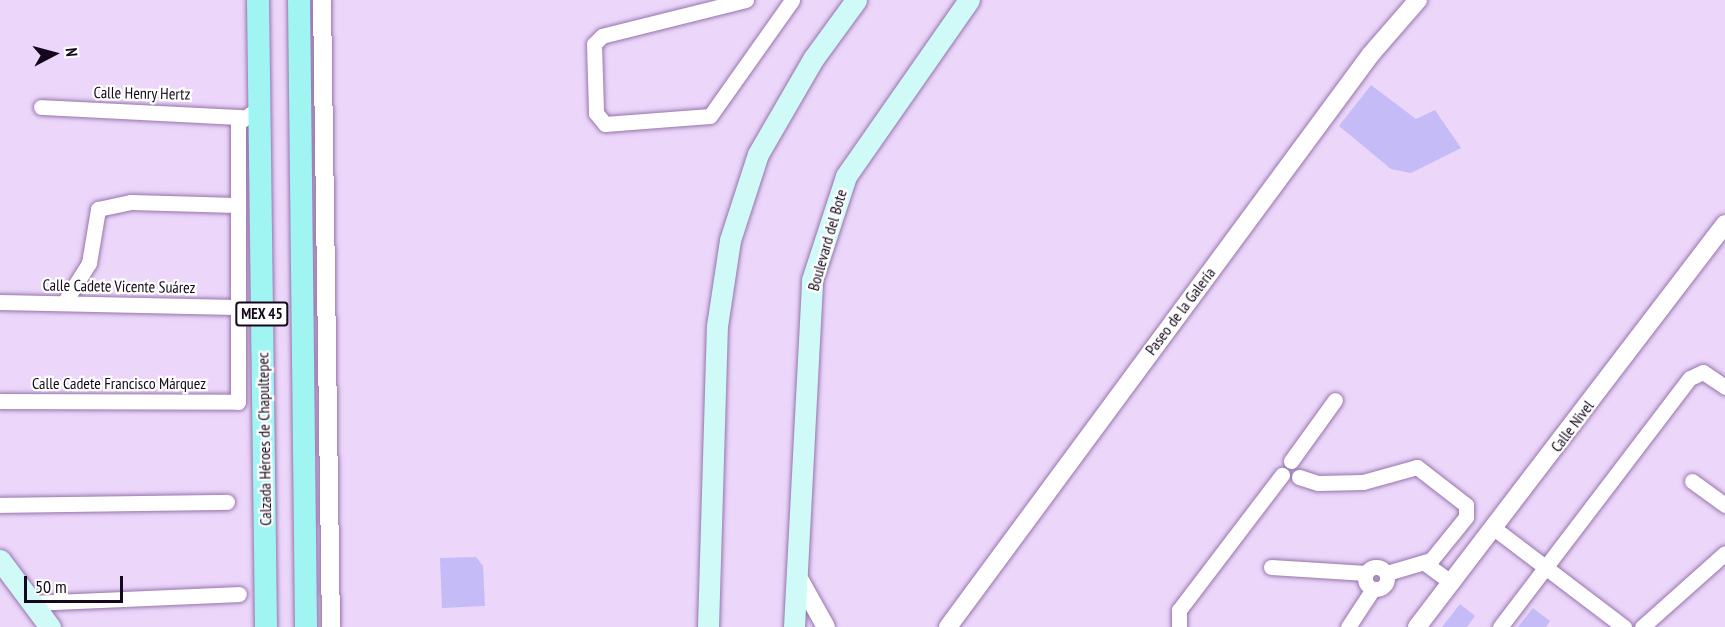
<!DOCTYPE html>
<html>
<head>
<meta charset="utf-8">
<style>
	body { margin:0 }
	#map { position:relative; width:1725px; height:627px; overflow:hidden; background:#ecd6fa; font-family:"PT Sans Narrow",sans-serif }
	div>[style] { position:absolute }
	.building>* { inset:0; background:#c4bbf7 }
	.roads { filter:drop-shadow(0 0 2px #9675ac) drop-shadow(0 0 2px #9675ac) }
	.minor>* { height:15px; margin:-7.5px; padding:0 7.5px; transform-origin:7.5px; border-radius:7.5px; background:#fff }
	.minor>.ring { margin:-7.5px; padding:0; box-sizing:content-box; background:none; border:15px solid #fff; border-radius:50% }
	.tertiary>* { height:18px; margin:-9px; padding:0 9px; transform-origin:9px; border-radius:9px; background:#fff }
	.secondary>* { height:21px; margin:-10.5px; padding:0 10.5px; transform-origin:10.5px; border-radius:10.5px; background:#cffaf8 }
	.primary>* { height:22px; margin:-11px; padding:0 11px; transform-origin:11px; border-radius:11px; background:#a0f5f2 }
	span { translate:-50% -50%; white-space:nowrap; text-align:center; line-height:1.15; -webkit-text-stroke:4.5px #fff; paint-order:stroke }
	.shield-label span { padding:2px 4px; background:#fff; border:2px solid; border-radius:4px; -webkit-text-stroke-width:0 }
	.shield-label { font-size:15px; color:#15081c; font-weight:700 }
	.street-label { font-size:16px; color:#15081c }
	.north { position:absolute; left:24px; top:24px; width:60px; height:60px; -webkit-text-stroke:4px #fff; paint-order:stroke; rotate:84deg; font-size:16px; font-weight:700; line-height:24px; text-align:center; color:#15081c }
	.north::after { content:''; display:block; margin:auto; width:21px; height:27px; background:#15081c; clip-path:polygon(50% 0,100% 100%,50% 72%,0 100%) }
	.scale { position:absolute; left:24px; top:576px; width:99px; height:27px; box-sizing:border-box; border:3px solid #15081c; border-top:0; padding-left:8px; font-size:18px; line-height:21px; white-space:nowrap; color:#15081c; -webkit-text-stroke:4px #fff; paint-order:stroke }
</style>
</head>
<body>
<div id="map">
	<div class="building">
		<i style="clip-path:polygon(1371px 85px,1416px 119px,1435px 110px,1461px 148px,1411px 173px,1391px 169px,1339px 126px)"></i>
		<i style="clip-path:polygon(476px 557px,483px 566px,485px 606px,442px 608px,440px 558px)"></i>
		<i style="clip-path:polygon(1460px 604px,1475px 616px,1467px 627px,1442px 627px)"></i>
		<i style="clip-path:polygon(1533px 608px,1550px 621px,1546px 627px,1518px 627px)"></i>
	</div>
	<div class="roads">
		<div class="minor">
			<i style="left:746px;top:0;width:148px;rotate:166deg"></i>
			<i style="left:602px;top:36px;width:11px;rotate:135deg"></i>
			<i style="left:594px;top:44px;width:69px;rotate:88.3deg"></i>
			<i style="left:596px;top:113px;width:14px;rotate:51deg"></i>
			<i style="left:605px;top:124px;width:105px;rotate:-4.4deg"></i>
			<i style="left:710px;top:116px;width:142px;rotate:-54.7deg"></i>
			<i style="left:41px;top:107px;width:200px;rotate:2.9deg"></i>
			<i style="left:0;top:302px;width:236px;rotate:1.2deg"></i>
			<i style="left:64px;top:303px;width:47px;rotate:-58deg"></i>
			<i style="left:89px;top:263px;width:55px;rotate:-80.5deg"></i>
			<i style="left:98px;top:209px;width:34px;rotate:-12deg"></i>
			<i style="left:131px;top:202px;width:106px;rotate:1.6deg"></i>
			<i style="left:0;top:401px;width:238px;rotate:0.2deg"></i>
			<i style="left:238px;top:402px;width:279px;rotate:-90deg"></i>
			<i style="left:238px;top:123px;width:27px;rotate:-36deg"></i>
			<i style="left:1291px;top:461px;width:75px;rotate:-54.2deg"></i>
			<i style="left:1299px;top:477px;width:20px;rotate:18deg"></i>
			<i style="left:1318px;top:483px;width:45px;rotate:-1.3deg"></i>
			<i style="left:1363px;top:482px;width:56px;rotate:-15.5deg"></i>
			<i style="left:1417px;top:467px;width:62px;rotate:37.8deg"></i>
			<i style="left:1466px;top:505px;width:12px;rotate:90deg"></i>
			<i style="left:1466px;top:517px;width:55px;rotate:129.1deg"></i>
			<i style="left:1431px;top:560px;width:46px;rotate:163.5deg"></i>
			<i style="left:1692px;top:481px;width:41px;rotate:36deg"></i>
			<i style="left:0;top:505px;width:227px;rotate:-0.8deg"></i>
			<i style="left:1495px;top:529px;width:162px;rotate:37.2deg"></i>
			<i style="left:1426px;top:564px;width:32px;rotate:36deg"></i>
			<i class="ring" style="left:1365px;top:567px;width:7px;height:7px"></i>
			<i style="left:1271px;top:567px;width:95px;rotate:3.6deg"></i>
			<i style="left:32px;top:603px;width:207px;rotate:-2.5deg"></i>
			<i style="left:1179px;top:627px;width:17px;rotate:-90deg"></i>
			<i style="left:1179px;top:610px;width:170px;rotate:-52.7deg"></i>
			<i style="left:1348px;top:627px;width:45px;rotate:-56.7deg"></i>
			<i style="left:1500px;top:627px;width:313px;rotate:-52.7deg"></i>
			<i style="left:1690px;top:378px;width:14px;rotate:-25deg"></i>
			<i style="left:1703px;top:372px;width:27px;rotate:34deg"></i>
			<i style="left:1642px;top:627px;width:111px;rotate:-41.7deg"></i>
		</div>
		<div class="tertiary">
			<i style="left:322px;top:0;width:627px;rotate:89.18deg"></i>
			<i style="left:798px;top:577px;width:57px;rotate:60.8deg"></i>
			<i style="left:948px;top:627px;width:712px;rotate:-53.56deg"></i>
			<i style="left:1371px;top:54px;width:72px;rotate:-49deg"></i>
			<i style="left:1417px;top:627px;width:507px;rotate:-52.61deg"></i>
		</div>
		<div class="secondary">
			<i style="left:0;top:560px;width:84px;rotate:53.3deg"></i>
			<i style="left:708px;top:627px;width:301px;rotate:-88.3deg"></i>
			<i style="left:717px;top:326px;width:87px;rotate:-81.4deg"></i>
			<i style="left:730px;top:240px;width:90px;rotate:-72deg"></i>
			<i style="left:758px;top:154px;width:110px;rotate:-59.9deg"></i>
			<i style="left:813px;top:59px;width:73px;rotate:-53.9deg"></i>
			<i style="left:794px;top:627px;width:347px;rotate:-87deg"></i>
			<i style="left:812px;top:280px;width:109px;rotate:-71.9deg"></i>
			<i style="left:846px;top:176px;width:215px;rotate:-55.1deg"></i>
		</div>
		<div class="primary">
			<i style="left:258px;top:0;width:627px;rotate:89.27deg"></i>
			<i style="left:299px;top:0;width:627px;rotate:89.36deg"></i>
		</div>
	</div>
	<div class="shield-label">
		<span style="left:262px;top:314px">MEX 45</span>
	</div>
	<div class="street-label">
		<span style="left:142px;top:93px;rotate:1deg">Calle Henry Hertz</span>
		<span style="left:827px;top:240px;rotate:-74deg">Boulevard del Bote</span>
		<span style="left:119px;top:286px;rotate:1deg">Calle Cadete Vicente Suárez</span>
		<span style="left:1180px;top:311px;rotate:-53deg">Paseo de la Galería</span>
		<span style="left:119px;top:383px">Calle Cadete Francisco Márquez</span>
		<span style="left:1572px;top:426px;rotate:-53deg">Calle Nivel</span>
		<span style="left:264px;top:439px;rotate:-91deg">Calzada Héroes de Chapultepec</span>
	</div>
	<div class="north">N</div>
	<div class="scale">50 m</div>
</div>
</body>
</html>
